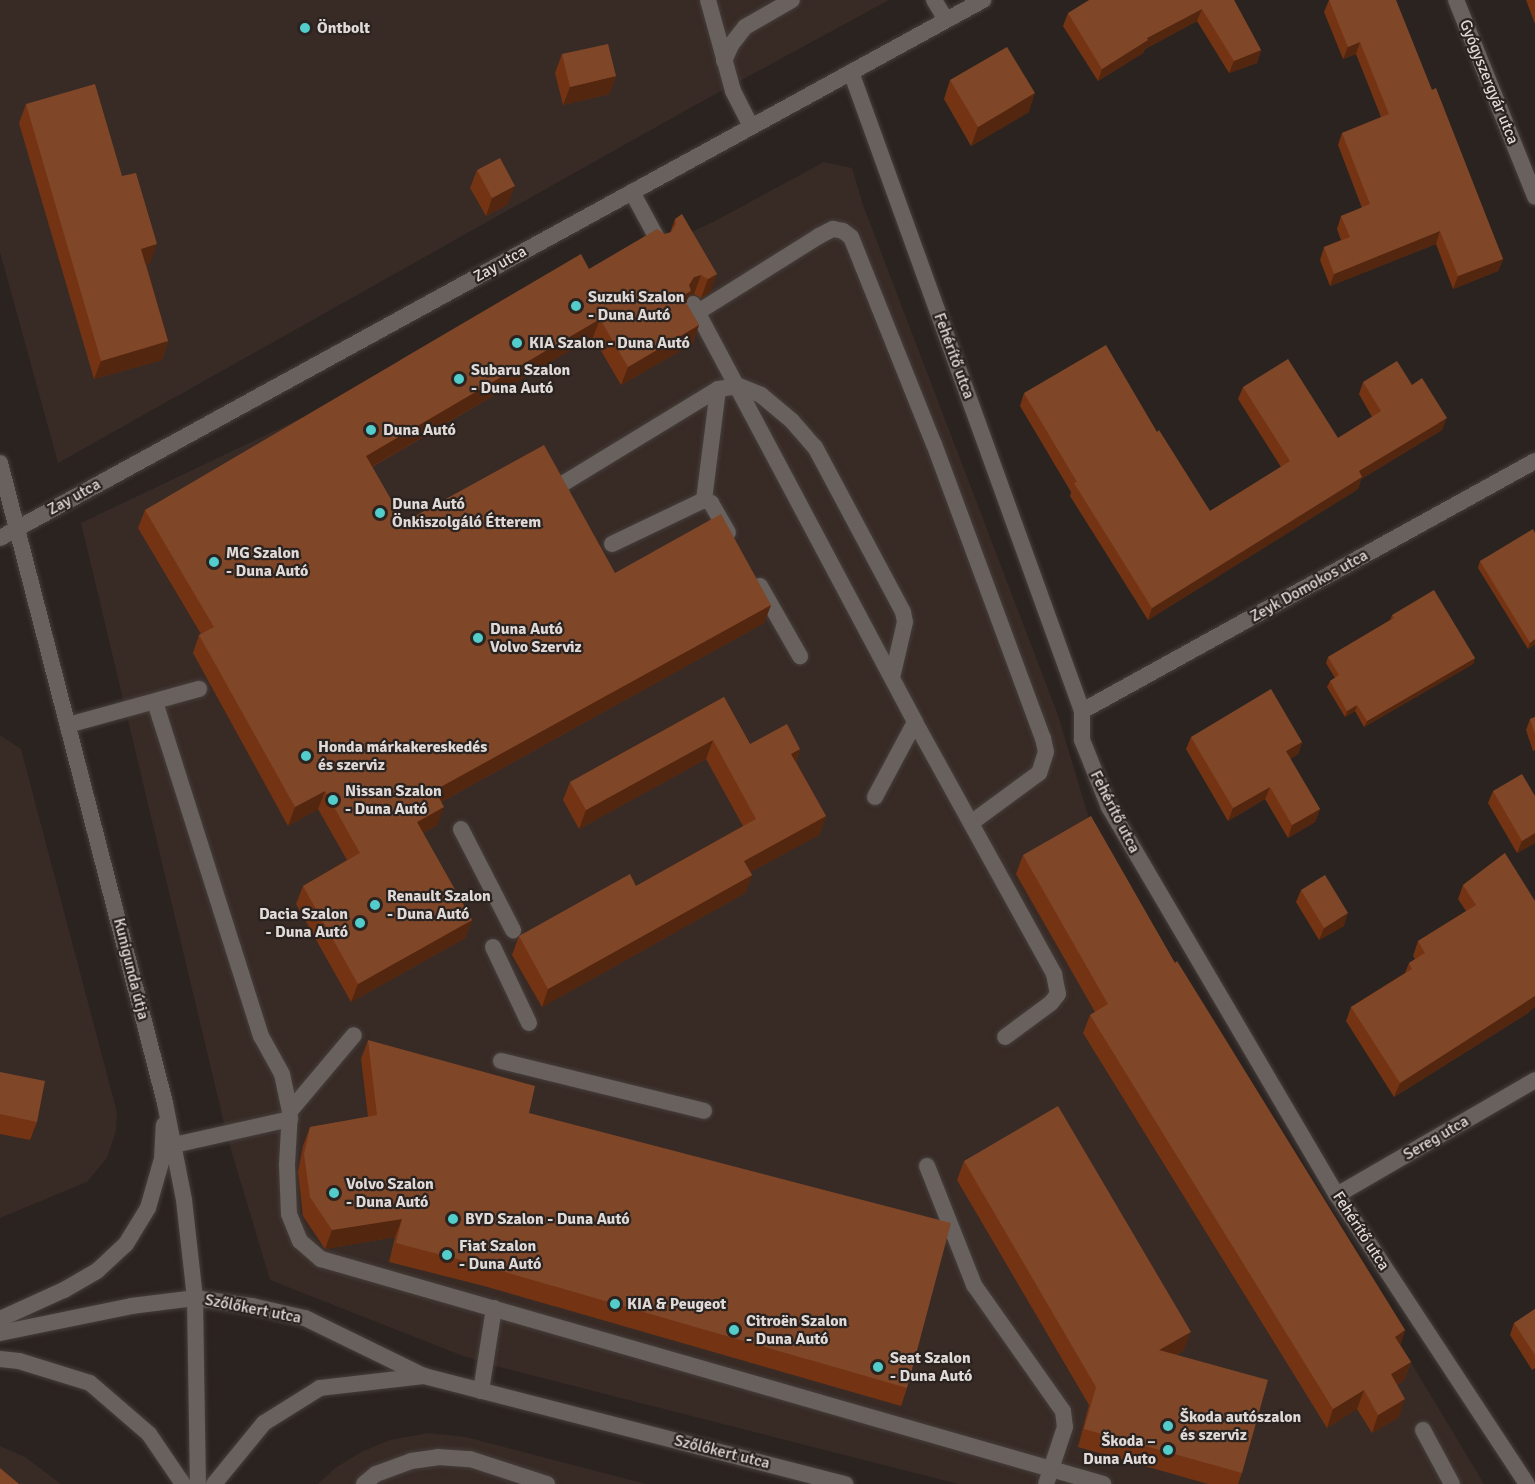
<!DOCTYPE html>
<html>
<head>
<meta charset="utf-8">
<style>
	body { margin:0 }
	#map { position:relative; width:1535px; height:1484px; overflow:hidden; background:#2b2320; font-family:Signika,sans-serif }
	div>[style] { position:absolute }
	.built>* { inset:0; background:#382a25 }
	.roads { filter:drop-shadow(0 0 2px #443e3b) drop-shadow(0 0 2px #443e3b) }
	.service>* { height:16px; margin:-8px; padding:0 8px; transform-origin:8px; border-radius:8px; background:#69615d }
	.minor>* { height:16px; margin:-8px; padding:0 8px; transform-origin:8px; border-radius:8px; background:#69615d }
	.wall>* { inset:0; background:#743413 }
	.shaded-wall>* { inset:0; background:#52260f }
	.building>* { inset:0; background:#804628 }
	.dots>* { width:16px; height:16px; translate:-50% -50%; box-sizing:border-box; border:3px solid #2b2320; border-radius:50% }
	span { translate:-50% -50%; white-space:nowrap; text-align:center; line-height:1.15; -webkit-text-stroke:4.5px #2b2320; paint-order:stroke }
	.poi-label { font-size:16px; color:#dfdad8; font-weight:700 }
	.left { translate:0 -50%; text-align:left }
	.right { translate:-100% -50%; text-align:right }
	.street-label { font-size:16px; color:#dfdad8 }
</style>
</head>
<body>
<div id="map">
	<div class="built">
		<i style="clip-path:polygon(0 0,889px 0,690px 108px,58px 463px,0 252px)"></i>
		<i style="clip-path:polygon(824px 162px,852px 168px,863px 205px,1058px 715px,1093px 832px,1484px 1484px,958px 1484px,503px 1368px,463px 1356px,270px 1280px,228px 1140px,81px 523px,715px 221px)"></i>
		<i style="clip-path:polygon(0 735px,21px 749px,117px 1112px,116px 1131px,107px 1158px,87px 1182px,0 1218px)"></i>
		<i style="clip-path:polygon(428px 1433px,466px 1437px,646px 1484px,318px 1484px,335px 1468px,361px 1452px,390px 1440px)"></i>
		<i style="clip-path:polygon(0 1446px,25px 1457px,61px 1484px,0 1484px)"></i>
	</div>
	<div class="roads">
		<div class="service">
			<i style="left:708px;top:0;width:94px;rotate:74.6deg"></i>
			<i style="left:733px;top:91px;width:38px;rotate:63deg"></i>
			<i style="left:934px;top:0;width:23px;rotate:59deg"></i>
			<i style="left:724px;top:61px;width:17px;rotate:-66deg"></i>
			<i style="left:731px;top:45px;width:23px;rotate:-52deg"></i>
			<i style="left:745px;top:27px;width:54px;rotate:-29.9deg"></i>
			<i style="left:632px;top:192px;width:57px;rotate:61.6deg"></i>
			<i style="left:693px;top:304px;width:473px;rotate:62deg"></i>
			<i style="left:915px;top:722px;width:288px;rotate:61.1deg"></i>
			<i style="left:1054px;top:974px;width:20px;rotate:79deg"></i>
			<i style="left:1058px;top:994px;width:11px;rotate:128deg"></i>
			<i style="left:1051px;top:1003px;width:57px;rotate:143.5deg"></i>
			<i style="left:698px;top:312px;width:143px;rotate:-32.1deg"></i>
			<i style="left:819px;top:236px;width:16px;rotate:-27deg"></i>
			<i style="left:833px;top:229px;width:10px;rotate:11deg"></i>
			<i style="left:843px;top:231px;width:10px;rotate:37deg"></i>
			<i style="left:851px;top:237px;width:223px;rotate:68.2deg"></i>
			<i style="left:934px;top:444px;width:314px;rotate:69.7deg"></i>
			<i style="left:1043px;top:738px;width:14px;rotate:78deg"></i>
			<i style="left:1046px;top:752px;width:22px;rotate:108deg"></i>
			<i style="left:1039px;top:773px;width:84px;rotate:143.7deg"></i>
			<i style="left:564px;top:483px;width:180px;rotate:-31.4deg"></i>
			<i style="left:718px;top:389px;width:21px;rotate:-8deg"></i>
			<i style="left:739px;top:386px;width:24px;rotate:22deg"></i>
			<i style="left:761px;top:395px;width:40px;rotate:40deg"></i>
			<i style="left:792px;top:421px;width:35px;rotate:49deg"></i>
			<i style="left:815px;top:447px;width:187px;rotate:61.9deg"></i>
			<i style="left:903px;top:612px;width:10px;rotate:79deg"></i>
			<i style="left:905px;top:622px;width:57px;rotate:103.1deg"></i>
			<i style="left:704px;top:500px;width:112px;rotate:-82.8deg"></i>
			<i style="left:612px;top:544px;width:102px;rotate:-25.6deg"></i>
			<i style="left:704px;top:500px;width:8px;rotate:23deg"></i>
			<i style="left:711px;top:503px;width:34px;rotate:60deg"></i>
			<i style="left:760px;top:586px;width:81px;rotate:60.3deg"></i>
			<i style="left:155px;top:702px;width:350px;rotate:72.4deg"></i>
			<i style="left:261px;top:1036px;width:43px;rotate:61.1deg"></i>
			<i style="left:282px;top:1074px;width:38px;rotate:78deg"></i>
			<i style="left:290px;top:1111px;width:54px;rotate:93.2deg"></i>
			<i style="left:287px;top:1165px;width:49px;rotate:87.7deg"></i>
			<i style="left:289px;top:1214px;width:29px;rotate:68deg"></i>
			<i style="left:300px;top:1241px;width:28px;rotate:41deg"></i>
			<i style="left:321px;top:1259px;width:814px;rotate:16.05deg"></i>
			<i style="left:68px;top:725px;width:136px;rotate:-15.4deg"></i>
			<i style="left:875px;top:797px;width:85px;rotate:-61.9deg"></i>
			<i style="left:461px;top:829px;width:114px;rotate:62.8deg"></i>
			<i style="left:493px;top:947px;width:84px;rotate:64.7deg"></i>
			<i style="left:501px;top:1061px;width:209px;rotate:13.8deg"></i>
			<i style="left:290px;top:1111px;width:99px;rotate:-49.9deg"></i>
			<i style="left:174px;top:1145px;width:119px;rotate:-12.6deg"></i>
			<i style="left:927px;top:1166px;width:128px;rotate:68.4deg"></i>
			<i style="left:974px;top:1285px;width:154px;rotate:54.8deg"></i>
			<i style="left:1063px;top:1411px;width:16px;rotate:83deg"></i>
			<i style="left:1065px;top:1427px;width:60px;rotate:108.4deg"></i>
			<i style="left:481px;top:1391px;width:84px;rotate:-81.1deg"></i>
			<i style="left:1423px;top:1430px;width:61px;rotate:61.8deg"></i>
			<i style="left:364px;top:1484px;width:16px;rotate:-40deg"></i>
			<i style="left:376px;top:1474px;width:37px;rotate:-20deg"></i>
			<i style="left:411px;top:1461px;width:27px;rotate:-8deg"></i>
			<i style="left:438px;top:1457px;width:32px;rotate:4deg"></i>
			<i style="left:470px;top:1459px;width:81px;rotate:18deg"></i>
		</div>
		<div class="minor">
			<i style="left:1456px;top:0;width:212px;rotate:68.1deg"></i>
			<i style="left:851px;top:72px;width:679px;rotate:70.12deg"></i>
			<i style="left:1082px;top:711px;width:29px;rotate:90deg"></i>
			<i style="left:1082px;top:740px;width:72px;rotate:68.1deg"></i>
			<i style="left:1109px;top:807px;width:450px;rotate:59.6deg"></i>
			<i style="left:1337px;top:1195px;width:346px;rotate:56.7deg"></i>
			<i style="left:0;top:463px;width:661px;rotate:75.54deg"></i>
			<i style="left:165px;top:1103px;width:99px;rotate:78.9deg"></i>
			<i style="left:184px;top:1200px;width:99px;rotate:83.6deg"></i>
			<i style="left:195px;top:1298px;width:186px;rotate:89.1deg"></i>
			<i style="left:0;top:538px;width:1121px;rotate:-28.69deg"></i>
			<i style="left:1082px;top:711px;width:517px;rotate:-28.89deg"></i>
			<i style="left:1337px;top:1195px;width:229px;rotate:-30.1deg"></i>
			<i style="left:0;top:1319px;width:70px;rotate:-24.4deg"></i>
			<i style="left:64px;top:1290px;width:39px;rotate:-30deg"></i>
			<i style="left:98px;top:1270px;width:38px;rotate:-43deg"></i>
			<i style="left:126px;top:1244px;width:42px;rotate:-58.6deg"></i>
			<i style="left:148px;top:1208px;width:51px;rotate:-74.1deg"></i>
			<i style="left:162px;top:1159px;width:34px;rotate:-87deg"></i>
			<i style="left:0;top:1333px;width:134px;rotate:-11.6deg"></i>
			<i style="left:131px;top:1306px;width:64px;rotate:-7.1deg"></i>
			<i style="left:195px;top:1298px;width:58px;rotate:8deg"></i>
			<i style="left:252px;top:1306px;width:54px;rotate:12.8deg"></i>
			<i style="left:305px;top:1318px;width:132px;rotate:26deg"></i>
			<i style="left:424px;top:1376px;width:435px;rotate:14.4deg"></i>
			<i style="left:0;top:1359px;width:19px;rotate:6deg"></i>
			<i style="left:19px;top:1361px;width:74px;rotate:17.2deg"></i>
			<i style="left:90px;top:1383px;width:78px;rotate:40.8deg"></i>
			<i style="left:149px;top:1434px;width:60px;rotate:55.8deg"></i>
			<i style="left:214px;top:1484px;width:79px;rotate:-50.7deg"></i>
			<i style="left:264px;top:1423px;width:66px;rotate:-32deg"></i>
			<i style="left:320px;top:1388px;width:105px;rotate:-6.6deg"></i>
		</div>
	</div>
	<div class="wall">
		<i style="clip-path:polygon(1234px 0,1261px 50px,1257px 63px,1229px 73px,1197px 21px,1145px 49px,1143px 53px,1098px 81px,1063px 26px,1068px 13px)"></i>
		<i style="clip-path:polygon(1329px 0,1432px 90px,1503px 259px,1498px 271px,1453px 289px,1436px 244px,1330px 286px,1320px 260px,1324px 247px,1341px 240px,1337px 229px,1341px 216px,1362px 208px,1338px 145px,1342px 133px,1381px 117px,1356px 54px,1343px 59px,1324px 12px)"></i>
		<i style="clip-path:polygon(1526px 0,1535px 0,1535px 24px)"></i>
		<i style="clip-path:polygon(562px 54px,616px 76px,609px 94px,563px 105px,555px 73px)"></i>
		<i style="clip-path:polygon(950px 80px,1029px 112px,971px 146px,944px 99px)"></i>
		<i style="clip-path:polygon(26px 104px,122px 176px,150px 263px,146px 264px,168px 341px,162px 360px,94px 379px,19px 123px)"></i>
		<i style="clip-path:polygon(477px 170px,508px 204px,486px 216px,470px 188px)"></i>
		<i style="clip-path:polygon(675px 219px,717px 274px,710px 292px,701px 298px,694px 294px,689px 295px,686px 303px,699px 325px,692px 344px,621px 385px,593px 337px,372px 467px,404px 522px,615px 573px,771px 605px,764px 623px,441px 802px,437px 825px,423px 833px,472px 920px,465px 938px,351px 1002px,296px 904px,303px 886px,347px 860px,318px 809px,288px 826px,193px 653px,199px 635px,201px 634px,138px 528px,145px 510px,589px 269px,665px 234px,670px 233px)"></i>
		<i style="clip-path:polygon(1363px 382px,1412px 385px,1442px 430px,1361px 479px,1358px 489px,1148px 620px,1070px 496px,1071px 492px,1020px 406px,1024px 393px,1157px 432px,1210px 511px,1281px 467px,1238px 399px,1243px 387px,1338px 438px,1372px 417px,1359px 394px)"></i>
		<i style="clip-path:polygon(1535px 533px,1535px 644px,1528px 649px,1478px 568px,1480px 561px)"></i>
		<i style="clip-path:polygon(1392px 615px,1475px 658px,1473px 664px,1364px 727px,1355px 711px,1345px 717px,1327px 687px,1330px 681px,1335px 678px,1326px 663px,1328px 657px,1390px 620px)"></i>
		<i style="clip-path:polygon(724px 697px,750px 744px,800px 749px,796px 762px,826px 816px,819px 835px,750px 872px,752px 875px,745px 893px,542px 1007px,512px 955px,519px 936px,636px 886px,743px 826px,706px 759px,579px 829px,563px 800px,570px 782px)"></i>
		<i style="clip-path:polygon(1535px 717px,1535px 750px,1533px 751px,1526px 730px,1530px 719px)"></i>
		<i style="clip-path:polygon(1191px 737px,1302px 742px,1298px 754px,1290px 759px,1320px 809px,1315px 822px,1288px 838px,1265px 799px,1228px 821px,1186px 749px)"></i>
		<i style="clip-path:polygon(1493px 791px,1535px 796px,1535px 843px,1517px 853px,1488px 803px)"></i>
		<i style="clip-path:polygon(1505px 853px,1528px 1013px,1394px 1097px,1346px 1021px,1351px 1007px,1405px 973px,1409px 963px,1415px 959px,1413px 956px,1418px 941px,1466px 911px,1458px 899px,1463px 885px)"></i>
		<i style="clip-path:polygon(1023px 855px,1175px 963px,1405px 1330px,1400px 1345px,1411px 1362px,1404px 1380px,1397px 1385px,1399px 1417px,1372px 1433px,1357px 1409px,1327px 1428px,1083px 1033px,1090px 1015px,1095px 1012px,1016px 874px)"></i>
		<i style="clip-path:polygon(1301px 890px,1344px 926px,1319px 940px,1296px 902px)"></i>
		<i style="clip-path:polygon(368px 1040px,529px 1113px,907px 1388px,901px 1406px,484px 1286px,389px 1262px,395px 1237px,325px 1249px,303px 1216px,298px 1172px,303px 1146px,310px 1127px,368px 1117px,361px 1059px)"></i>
		<i style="clip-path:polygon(0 1072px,37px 1122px,30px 1140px,0 1134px)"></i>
		<i style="clip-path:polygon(964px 1161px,1184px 1350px,1176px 1355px,1242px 1473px,1238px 1484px,1208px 1484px,1078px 1447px,1089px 1405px,957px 1180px)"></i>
		<i style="clip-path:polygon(1535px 1309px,1535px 1368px,1532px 1370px,1510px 1335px,1514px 1323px)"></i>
	</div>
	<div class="shaded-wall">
		<i style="clip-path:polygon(1202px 9px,1197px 21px,1145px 49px,1143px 53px,1098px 81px,1102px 69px,1147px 38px)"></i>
		<i style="clip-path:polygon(1360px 42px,1356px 54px,1343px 59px,1348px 47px)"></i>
		<i style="clip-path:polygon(1261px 50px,1257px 63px,1229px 73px,1234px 61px)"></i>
		<i style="clip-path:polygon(616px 76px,609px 94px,563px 105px,570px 87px)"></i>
		<i style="clip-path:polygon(1035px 93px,1029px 112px,971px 146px,978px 127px)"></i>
		<i style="clip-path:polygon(515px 186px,508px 204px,486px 216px,492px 198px)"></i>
		<i style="clip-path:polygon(1440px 231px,1436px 244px,1330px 286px,1334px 274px)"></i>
		<i style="clip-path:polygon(157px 244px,150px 263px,135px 267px,141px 249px)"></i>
		<i style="clip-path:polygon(1503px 259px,1498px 271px,1453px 289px,1458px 276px)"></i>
		<i style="clip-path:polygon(717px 274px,710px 292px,701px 298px,708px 279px)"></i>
		<i style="clip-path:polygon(701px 275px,694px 294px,689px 295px,684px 309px,682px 296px,694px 277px)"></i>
		<i style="clip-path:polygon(600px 319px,593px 337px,359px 474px,366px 456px)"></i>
		<i style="clip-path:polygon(699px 325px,692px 344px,621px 385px,628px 367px)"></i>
		<i style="clip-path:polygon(168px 341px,162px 360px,94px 379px,101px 361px)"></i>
		<i style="clip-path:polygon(1447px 418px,1442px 430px,1361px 479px,1358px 489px,1148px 620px,1152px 608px,1359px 471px)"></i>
		<i style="clip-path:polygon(771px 605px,764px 623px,428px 809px,435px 790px)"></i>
		<i style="clip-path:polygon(1535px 639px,1535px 644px,1528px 649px,1530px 643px)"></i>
		<i style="clip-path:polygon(1475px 658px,1473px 664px,1364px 727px,1367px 721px)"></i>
		<i style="clip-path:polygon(1357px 705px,1355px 711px,1345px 717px,1347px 711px)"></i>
		<i style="clip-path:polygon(713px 740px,706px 759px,579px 829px,586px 810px)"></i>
		<i style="clip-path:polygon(1302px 742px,1298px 754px,1281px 764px,1286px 751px)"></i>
		<i style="clip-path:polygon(800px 749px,794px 767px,791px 754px)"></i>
		<i style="clip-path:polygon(1270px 787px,1265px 799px,1228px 821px,1233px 808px)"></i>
		<i style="clip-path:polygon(325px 791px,318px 809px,288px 826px,295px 807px)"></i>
		<i style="clip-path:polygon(444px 807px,437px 825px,410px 840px,417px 822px)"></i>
		<i style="clip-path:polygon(1320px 809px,1315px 822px,1288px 838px,1292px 825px)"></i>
		<i style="clip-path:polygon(826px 816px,819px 835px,737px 879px,744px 861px)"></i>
		<i style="clip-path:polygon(1535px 833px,1535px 843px,1517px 853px,1522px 841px)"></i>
		<i style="clip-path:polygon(752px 875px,745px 893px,542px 1007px,548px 989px)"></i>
		<i style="clip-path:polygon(1348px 913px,1344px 926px,1319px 940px,1324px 928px)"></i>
		<i style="clip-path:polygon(472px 920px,465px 938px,351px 1002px,358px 984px)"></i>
		<i style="clip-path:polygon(1535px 996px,1535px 1007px,1528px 1013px,1394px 1097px,1400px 1083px)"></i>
		<i style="clip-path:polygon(402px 1219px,395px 1237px,325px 1249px,332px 1230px)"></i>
		<i style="clip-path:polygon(1405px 1330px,1399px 1349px,1395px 1337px)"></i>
		<i style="clip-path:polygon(1191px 1332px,1184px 1350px,1153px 1368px,1159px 1350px)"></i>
		<i style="clip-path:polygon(1411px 1362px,1404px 1380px,1384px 1393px,1391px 1374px)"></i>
		<i style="clip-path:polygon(1364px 1390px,1357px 1409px,1327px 1428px,1333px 1409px)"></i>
		<i style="clip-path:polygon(1405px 1399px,1399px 1417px,1372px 1433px,1378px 1415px)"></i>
	</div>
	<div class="building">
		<i style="clip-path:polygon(1089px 0,1234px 0,1261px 50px,1234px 61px,1202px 9px,1147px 38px,1148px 40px,1102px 69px,1068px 13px)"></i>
		<i style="clip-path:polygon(1329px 0,1396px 0,1432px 90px,1436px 88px,1503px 259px,1458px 276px,1440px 231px,1334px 274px,1324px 247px,1350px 237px,1341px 216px,1370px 204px,1342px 133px,1389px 114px,1360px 42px,1348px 47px)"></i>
		<i style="clip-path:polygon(608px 44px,616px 76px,570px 87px,562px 54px)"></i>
		<i style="clip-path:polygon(1007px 47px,1035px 93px,978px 127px,950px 80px)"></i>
		<i style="clip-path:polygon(95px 84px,122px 176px,136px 173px,157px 244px,141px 249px,168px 341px,101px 361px,26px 104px)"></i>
		<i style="clip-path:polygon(500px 158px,515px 186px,492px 198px,477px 170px)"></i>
		<i style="clip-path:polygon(682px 214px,717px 274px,708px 279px,701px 275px,694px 277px,689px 285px,691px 291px,682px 296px,699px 325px,628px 367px,600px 319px,366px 456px,404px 522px,544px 445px,615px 573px,721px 514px,771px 605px,435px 790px,444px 807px,417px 822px,472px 920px,358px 984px,303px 886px,360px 853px,325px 791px,295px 807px,199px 635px,214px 627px,145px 510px,581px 254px,589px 269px,657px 229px,665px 234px,671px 232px,676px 224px,675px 219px)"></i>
		<i style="clip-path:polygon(1106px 345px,1157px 432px,1159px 430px,1210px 511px,1290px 461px,1243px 387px,1288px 359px,1338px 438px,1381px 411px,1363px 382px,1397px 361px,1412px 385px,1422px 378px,1447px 418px,1359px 471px,1362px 477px,1152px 608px,1074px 483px,1077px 482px,1024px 393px)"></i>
		<i style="clip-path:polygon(1533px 529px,1535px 533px,1535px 639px,1530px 643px,1480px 561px)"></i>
		<i style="clip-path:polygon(1434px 590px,1475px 658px,1367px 721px,1357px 705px,1347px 711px,1330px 681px,1339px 675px,1328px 657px,1394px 618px,1392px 615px)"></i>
		<i style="clip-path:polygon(1271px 689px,1302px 742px,1286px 751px,1320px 809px,1292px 825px,1270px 787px,1233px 808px,1191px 737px)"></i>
		<i style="clip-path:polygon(724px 697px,750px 744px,787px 724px,800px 749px,791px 754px,826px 816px,744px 861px,752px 875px,548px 989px,519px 936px,630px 874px,636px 886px,756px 819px,713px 740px,586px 810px,570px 782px)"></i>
		<i style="clip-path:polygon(1535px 717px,1535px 734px,1530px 719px)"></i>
		<i style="clip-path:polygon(1522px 774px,1535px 796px,1535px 833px,1522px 841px,1493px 791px)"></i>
		<i style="clip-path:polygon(1091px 816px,1175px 963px,1177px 961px,1405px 1330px,1395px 1337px,1411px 1362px,1391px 1374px,1405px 1399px,1378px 1415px,1364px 1390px,1333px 1409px,1090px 1015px,1108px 1004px,1023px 855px)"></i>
		<i style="clip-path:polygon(1505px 853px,1535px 901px,1535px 996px,1400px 1083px,1351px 1007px,1412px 969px,1409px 963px,1425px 953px,1418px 941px,1476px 905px,1463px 885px)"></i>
		<i style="clip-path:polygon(1325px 875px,1348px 913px,1324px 928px,1301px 890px)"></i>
		<i style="clip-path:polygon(368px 1040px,535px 1086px,529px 1113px,951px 1223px,907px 1388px,491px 1268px,396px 1243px,402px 1219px,332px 1230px,310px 1197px,304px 1154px,310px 1127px,377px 1115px)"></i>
		<i style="clip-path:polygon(0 1072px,45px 1081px,37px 1122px,0 1114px)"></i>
		<i style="clip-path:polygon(1058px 1106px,1191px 1332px,1159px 1350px,1268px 1380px,1242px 1473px,1084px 1429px,1096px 1387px,964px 1161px)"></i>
		<i style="clip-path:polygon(1535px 1309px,1535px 1355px,1514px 1323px)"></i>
		<i style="clip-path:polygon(0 1468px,19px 1484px,0 1484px)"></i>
	</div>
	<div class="dots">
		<i style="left:305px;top:28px;background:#53cdcb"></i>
		<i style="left:576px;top:306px;background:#53cdcb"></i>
		<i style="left:517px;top:343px;background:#53cdcb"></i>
		<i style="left:459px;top:379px;background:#53cdcb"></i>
		<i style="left:371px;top:430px;background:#53cdcb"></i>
		<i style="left:380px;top:513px;background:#53cdcb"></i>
		<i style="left:214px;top:562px;background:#53cdcb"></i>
		<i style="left:478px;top:638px;background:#53cdcb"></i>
		<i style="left:306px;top:756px;background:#53cdcb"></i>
		<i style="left:333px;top:800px;background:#53cdcb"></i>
		<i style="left:375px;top:905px;background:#53cdcb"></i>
		<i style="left:360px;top:923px;background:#53cdcb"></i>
		<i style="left:334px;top:1193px;background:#53cdcb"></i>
		<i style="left:453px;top:1219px;background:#53cdcb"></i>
		<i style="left:447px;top:1255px;background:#53cdcb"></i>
		<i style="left:615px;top:1304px;background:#53cdcb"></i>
		<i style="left:734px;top:1330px;background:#53cdcb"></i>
		<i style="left:878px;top:1367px;background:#53cdcb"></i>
		<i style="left:1168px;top:1426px;background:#53cdcb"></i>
		<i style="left:1168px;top:1450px;background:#53cdcb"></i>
	</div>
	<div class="poi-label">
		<span class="left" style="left:317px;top:28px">Öntbolt</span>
		<span class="left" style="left:588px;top:306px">Suzuki Szalon<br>- Duna Autó</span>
		<span class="left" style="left:529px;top:343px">KIA Szalon - Duna Autó</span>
		<span class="left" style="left:471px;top:379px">Subaru Szalon<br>- Duna Autó</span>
		<span class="left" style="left:383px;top:430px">Duna Autó</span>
		<span class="left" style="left:392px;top:513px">Duna Autó<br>Önkiszolgáló Étterem</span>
		<span class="left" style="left:226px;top:562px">MG Szalon<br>- Duna Autó</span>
		<span class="left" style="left:490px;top:638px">Duna Autó<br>Volvo Szerviz</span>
		<span class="left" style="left:318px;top:756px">Honda márkakereskedés<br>és szerviz</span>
		<span class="left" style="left:345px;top:800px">Nissan Szalon<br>- Duna Autó</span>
		<span class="left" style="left:387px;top:905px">Renault Szalon<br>- Duna Autó</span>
		<span class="right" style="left:348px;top:923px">Dacia Szalon<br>- Duna Autó</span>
		<span class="left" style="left:346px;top:1193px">Volvo Szalon<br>- Duna Autó</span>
		<span class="left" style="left:465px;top:1219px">BYD Szalon - Duna Autó</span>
		<span class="left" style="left:459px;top:1255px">Fiat Szalon<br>- Duna Autó</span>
		<span class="left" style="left:627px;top:1304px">KIA &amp; Peugeot</span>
		<span class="left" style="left:746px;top:1330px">Citroën Szalon<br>- Duna Autó</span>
		<span class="left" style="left:890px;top:1367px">Seat Szalon<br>- Duna Autó</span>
		<span class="left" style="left:1180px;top:1426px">Škoda autószalon<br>és szerviz</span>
		<span class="right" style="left:1156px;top:1450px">Škoda –<br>Duna Auto</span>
	</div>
	<div class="street-label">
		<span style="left:1489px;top:82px;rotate:68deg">Gyógyszergyár utca</span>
		<span style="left:500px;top:264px;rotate:-29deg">Zay utca</span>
		<span style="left:954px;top:356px;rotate:70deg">Fehérítő utca</span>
		<span style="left:74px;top:497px;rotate:-29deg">Zay utca</span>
		<span style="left:1309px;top:586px;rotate:-29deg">Zeyk Domokos utca</span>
		<span style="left:1115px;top:812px;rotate:63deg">Fehérítő utca</span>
		<span style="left:131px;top:969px;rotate:76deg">Kunigunda útja</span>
		<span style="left:1436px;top:1138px;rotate:-30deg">Sereg utca</span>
		<span style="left:1361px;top:1231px;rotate:57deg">Fehérítő utca</span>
		<span style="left:253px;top:1309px;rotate:11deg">Szőlőkert utca</span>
		<span style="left:722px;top:1452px;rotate:14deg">Szőlőkert utca</span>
	</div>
</div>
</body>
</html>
